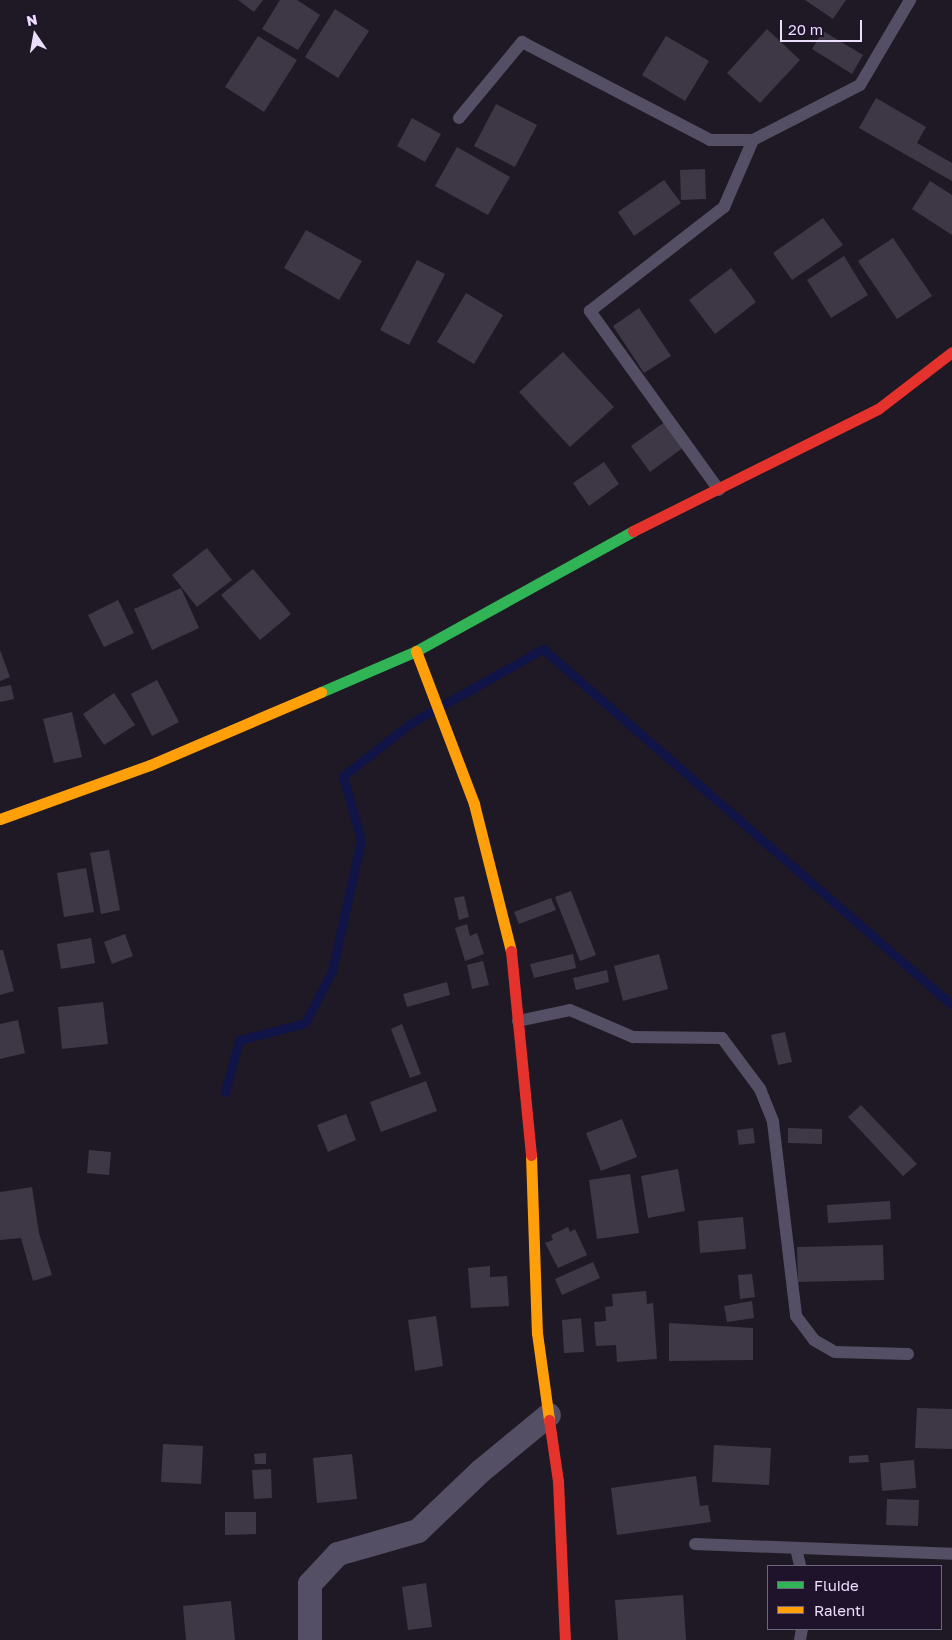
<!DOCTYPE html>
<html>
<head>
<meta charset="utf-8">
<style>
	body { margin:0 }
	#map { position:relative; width:952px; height:1640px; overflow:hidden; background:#1f1925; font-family:"Golos Text",sans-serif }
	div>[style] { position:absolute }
	.stream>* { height:9px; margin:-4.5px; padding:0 4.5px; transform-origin:4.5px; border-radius:4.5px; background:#101446 }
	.building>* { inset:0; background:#3e3846 }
	.lane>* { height:12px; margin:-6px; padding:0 6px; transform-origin:6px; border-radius:6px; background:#554f65 }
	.street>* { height:24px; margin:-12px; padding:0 12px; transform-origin:12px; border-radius:12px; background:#554f65 }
	.fast>* { height:11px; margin:-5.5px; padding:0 5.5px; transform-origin:5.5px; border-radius:5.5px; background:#30b455 }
	.slow>* { height:11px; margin:-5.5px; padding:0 5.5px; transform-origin:5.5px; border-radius:5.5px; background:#ff9f0a }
	.jam>* { height:11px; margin:-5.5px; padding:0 5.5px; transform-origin:5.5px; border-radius:5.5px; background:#e5322d }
	span { translate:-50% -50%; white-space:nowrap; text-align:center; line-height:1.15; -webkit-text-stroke:4.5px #1e132b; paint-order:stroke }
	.legend { position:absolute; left:767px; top:1565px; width:175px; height:65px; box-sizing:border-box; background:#1e132b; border:1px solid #70657f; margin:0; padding:6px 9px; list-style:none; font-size:15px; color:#ebdffd }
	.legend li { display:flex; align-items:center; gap:10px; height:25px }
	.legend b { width:25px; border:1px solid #70657f }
	.north { position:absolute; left:10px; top:10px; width:50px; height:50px; -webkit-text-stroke:4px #1e132b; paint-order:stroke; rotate:348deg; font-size:14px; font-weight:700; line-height:20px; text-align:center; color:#ebdffd }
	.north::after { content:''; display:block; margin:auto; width:18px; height:22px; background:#ebdffd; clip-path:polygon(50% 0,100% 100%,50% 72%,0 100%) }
	.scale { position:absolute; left:780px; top:20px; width:82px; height:22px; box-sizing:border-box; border:2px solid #ebdffd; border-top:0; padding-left:6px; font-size:15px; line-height:18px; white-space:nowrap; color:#ebdffd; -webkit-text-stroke:4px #1e132b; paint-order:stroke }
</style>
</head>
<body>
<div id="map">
	<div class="stream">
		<i style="left:225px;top:1092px;width:54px;rotate:-74.9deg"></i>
		<i style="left:239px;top:1040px;width:68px;rotate:-14.4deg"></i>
		<i style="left:305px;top:1023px;width:59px;rotate:-62.6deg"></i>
		<i style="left:332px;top:971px;width:134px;rotate:-77.5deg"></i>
		<i style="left:361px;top:840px;width:66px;rotate:-105.7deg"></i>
		<i style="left:343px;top:776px;width:86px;rotate:-37.9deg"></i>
		<i style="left:411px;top:723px;width:151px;rotate:-29.3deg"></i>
		<i style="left:543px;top:649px;width:542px;rotate:41.04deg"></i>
	</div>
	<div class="building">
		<i style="clip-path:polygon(238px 0,263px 0,254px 12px)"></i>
		<i style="clip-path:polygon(280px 0,297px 0,320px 15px,298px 50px,262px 29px)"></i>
		<i style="clip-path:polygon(805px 0,846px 0,833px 19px)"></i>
		<i style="clip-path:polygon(335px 9px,369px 31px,338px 78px,305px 57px)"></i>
		<i style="clip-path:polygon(767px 29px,800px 60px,760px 103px,727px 73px)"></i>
		<i style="clip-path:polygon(823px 31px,863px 55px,852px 74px,812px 49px)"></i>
		<i style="clip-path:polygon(258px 36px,297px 60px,264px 112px,225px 87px)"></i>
		<i style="clip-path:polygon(666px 36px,709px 61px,685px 101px,642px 75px)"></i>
		<i style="clip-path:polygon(876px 98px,926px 127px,917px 143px,952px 163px,952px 181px,859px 128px)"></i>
		<i style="clip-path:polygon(496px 104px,537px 125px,515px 167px,474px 146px)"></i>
		<i style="clip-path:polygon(412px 118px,441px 134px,425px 162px,397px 146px)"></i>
		<i style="clip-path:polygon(457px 147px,510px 177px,488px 215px,435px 186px)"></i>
		<i style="clip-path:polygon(705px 169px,706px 199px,681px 200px,680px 170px)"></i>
		<i style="clip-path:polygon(664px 180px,681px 203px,634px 236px,618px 212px)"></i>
		<i style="clip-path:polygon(930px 181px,952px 195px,952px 235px,912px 209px)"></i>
		<i style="clip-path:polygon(823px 218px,843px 245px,792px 280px,773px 253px)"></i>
		<i style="clip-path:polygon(306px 230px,362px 261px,339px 300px,284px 268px)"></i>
		<i style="clip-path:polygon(893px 238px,932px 296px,897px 319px,858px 261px)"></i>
		<i style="clip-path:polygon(844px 256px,868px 295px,831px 318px,807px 280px)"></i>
		<i style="clip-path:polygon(417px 260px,445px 274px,409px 345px,380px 330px)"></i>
		<i style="clip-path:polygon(731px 268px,756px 302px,715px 334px,689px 300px)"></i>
		<i style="clip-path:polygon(466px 293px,503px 315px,474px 364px,437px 342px)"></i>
		<i style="clip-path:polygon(639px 308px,671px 356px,644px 373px,613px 326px)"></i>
		<i style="clip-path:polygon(563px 352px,614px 407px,570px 447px,519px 392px)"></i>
		<i style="clip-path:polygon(666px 421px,684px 447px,650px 472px,631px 446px)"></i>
		<i style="clip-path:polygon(604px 462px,619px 484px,589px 506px,573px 483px)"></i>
		<i style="clip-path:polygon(207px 548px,232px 580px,197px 607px,172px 575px)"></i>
		<i style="clip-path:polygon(253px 569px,291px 614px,260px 640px,221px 595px)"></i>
		<i style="clip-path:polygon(181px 588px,199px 628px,152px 650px,134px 609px)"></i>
		<i style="clip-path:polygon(118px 600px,134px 633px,104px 647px,88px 615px)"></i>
		<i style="clip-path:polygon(0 650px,10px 677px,0 681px)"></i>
		<i style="clip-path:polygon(157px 680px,179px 722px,152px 736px,131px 694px)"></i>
		<i style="clip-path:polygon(11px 685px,14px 699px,0 702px,0 687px)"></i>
		<i style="clip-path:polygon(114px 693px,135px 725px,104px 745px,83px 714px)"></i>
		<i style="clip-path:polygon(72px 712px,82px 757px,54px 763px,43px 719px)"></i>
		<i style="clip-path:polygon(109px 850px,120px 910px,101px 914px,90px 853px)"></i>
		<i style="clip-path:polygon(86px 868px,94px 912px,64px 917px,57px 873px)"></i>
		<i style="clip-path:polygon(571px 891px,596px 955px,580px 961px,555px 897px)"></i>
		<i style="clip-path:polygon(464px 896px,469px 917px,459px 920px,454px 898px)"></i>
		<i style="clip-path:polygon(551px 898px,556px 910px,519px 924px,514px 912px)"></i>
		<i style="clip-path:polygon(467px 924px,470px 936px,477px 933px,484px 954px,465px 961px,455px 928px)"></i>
		<i style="clip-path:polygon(125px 934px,133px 956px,112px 964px,104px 942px)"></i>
		<i style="clip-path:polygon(91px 938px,95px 963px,61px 969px,57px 944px)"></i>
		<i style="clip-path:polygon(0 950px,3px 950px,14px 991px,0 995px)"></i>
		<i style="clip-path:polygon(573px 954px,576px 968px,534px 978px,530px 964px)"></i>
		<i style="clip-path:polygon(659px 954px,668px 989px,623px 1001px,614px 966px)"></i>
		<i style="clip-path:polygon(483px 961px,489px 985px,472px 989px,467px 965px)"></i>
		<i style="clip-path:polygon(607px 970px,609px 982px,576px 990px,573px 978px)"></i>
		<i style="clip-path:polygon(447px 982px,450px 995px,407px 1007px,403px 994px)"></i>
		<i style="clip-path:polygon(103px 1002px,108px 1044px,62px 1049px,58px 1007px)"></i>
		<i style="clip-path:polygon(18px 1020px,25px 1053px,0 1059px,0 1024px)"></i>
		<i style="clip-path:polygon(402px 1024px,421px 1074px,410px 1078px,391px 1029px)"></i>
		<i style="clip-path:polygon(785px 1032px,792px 1062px,778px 1065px,771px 1035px)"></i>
		<i style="clip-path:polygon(426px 1081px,437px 1111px,381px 1132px,370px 1102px)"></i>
		<i style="clip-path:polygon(861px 1105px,917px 1164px,903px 1176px,848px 1117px)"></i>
		<i style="clip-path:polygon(346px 1114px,356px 1140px,328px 1152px,317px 1125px)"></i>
		<i style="clip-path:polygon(622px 1119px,637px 1157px,601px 1171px,586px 1133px)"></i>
		<i style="clip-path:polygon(753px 1128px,755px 1143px,739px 1145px,737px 1130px)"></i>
		<i style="clip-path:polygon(788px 1128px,822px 1129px,822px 1144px,788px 1143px)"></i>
		<i style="clip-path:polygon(89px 1150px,111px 1152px,109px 1175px,87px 1173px)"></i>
		<i style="clip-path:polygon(678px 1169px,685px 1211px,648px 1218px,641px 1176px)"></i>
		<i style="clip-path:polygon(630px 1174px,639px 1233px,597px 1239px,589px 1180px)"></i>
		<i style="clip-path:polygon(32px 1187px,39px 1233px,52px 1275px,33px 1281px,21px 1238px,0 1240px,0 1192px)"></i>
		<i style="clip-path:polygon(890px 1201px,891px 1219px,828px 1223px,827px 1205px)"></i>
		<i style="clip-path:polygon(743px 1217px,746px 1249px,700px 1253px,698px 1221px)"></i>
		<i style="clip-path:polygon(568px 1227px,570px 1232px,575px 1229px,587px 1255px,558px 1268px,545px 1243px,553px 1240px,551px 1235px)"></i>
		<i style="clip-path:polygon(883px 1245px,884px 1280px,798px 1282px,797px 1247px)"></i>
		<i style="clip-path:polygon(593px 1262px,600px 1278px,562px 1295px,555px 1279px)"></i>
		<i style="clip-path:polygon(490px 1266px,490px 1277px,507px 1276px,509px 1306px,471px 1308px,468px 1268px)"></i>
		<i style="clip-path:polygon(752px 1274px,755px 1297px,740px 1299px,738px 1275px)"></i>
		<i style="clip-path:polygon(646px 1291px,647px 1304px,653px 1303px,657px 1359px,617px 1362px,616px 1345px,596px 1346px,594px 1322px,606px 1321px,605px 1307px,613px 1306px,612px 1294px)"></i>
		<i style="clip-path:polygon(752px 1301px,754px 1318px,727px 1322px,724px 1306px)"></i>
		<i style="clip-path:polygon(436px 1316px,443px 1366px,415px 1371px,408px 1320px)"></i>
		<i style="clip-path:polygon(581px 1318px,584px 1352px,564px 1353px,562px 1320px)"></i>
		<i style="clip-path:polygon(669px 1323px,753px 1328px,753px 1360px,669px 1361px)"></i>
		<i style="clip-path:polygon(917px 1408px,952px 1409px,952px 1449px,915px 1448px)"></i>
		<i style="clip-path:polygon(163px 1444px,203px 1446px,201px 1484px,161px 1482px)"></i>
		<i style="clip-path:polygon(714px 1445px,771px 1448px,769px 1485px,712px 1482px)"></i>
		<i style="clip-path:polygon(266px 1453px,266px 1464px,255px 1464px,254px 1454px)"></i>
		<i style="clip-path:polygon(352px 1454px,357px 1499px,317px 1503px,313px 1458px)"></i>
		<i style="clip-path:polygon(868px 1455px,869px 1462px,849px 1463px,849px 1456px)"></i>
		<i style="clip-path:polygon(914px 1460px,916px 1488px,882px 1491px,880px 1463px)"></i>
		<i style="clip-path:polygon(271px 1469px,272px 1498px,254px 1499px,252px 1470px)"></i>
		<i style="clip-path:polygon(696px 1476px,700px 1506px,708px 1505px,711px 1522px,617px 1535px,611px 1488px)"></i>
		<i style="clip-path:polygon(887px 1499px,919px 1500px,918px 1526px,886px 1525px)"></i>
		<i style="clip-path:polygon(225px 1512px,256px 1512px,256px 1534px,225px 1535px)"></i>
		<i style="clip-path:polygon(426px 1583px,432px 1627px,408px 1630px,402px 1587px)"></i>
		<i style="clip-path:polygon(683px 1595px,686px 1640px,618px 1640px,615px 1600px)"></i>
		<i style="clip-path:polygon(231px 1601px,235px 1640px,186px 1640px,183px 1606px)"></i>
	</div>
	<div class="lane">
		<i style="left:459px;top:118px;width:99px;rotate:-50.3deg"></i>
		<i style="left:522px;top:42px;width:212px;rotate:27.5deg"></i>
		<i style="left:710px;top:140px;width:43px"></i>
		<i style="left:719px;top:490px;width:221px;rotate:-125.8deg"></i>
		<i style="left:590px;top:311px;width:170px;rotate:-37.8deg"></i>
		<i style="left:724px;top:207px;width:73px;rotate:-66.6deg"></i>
		<i style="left:753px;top:140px;width:120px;rotate:-27.2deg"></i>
		<i style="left:860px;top:85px;width:99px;rotate:-59.5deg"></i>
		<i style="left:518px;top:1021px;width:53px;rotate:-11.9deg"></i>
		<i style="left:570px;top:1010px;width:69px;rotate:23.2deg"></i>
		<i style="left:633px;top:1037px;width:89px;rotate:0.6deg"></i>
		<i style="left:722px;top:1038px;width:64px;rotate:53.3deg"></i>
		<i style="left:760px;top:1089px;width:35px;rotate:68deg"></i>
		<i style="left:773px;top:1122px;width:195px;rotate:83.2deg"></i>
		<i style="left:796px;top:1316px;width:30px;rotate:53deg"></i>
		<i style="left:814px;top:1340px;width:24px;rotate:30deg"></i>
		<i style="left:835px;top:1352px;width:73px;rotate:1.6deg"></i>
		<i style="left:695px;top:1544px;width:257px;rotate:2.2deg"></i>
		<i style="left:796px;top:1548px;width:18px;rotate:77deg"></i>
		<i style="left:800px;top:1640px;width:11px;rotate:-80deg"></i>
	</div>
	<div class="street">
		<i style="left:310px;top:1640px;width:56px;rotate:-90deg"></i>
		<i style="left:310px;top:1584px;width:41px;rotate:-47deg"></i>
		<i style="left:338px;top:1554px;width:83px;rotate:-16deg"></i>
		<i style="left:418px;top:1531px;width:87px;rotate:-43.6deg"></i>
		<i style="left:481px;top:1471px;width:88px;rotate:-39.5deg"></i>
	</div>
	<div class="fast">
		<i style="left:321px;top:692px;width:103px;rotate:-23.3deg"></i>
		<i style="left:416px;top:651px;width:248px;rotate:-28.9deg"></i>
	</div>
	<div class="slow">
		<i style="left:416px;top:651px;width:164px;rotate:69.2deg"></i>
		<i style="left:474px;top:804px;width:152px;rotate:75.9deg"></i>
		<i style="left:0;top:819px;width:159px;rotate:-19.8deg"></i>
		<i style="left:150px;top:765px;width:186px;rotate:-23.1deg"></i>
		<i style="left:531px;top:1155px;width:178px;rotate:88.1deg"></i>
		<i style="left:537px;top:1333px;width:88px;rotate:82.1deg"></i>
	</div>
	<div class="jam">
		<i style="left:633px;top:531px;width:274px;rotate:-26.5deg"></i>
		<i style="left:878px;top:409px;width:93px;rotate:-37.6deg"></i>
		<i style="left:511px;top:951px;width:205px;rotate:84.4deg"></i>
		<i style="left:549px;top:1420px;width:62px;rotate:81.6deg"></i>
		<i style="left:558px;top:1481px;width:159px;rotate:87.5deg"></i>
	</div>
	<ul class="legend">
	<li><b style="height:6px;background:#30b455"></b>Fluide</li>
	<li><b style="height:6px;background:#ff9f0a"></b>Ralenti</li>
	</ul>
	<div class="north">N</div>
	<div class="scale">20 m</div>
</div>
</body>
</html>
